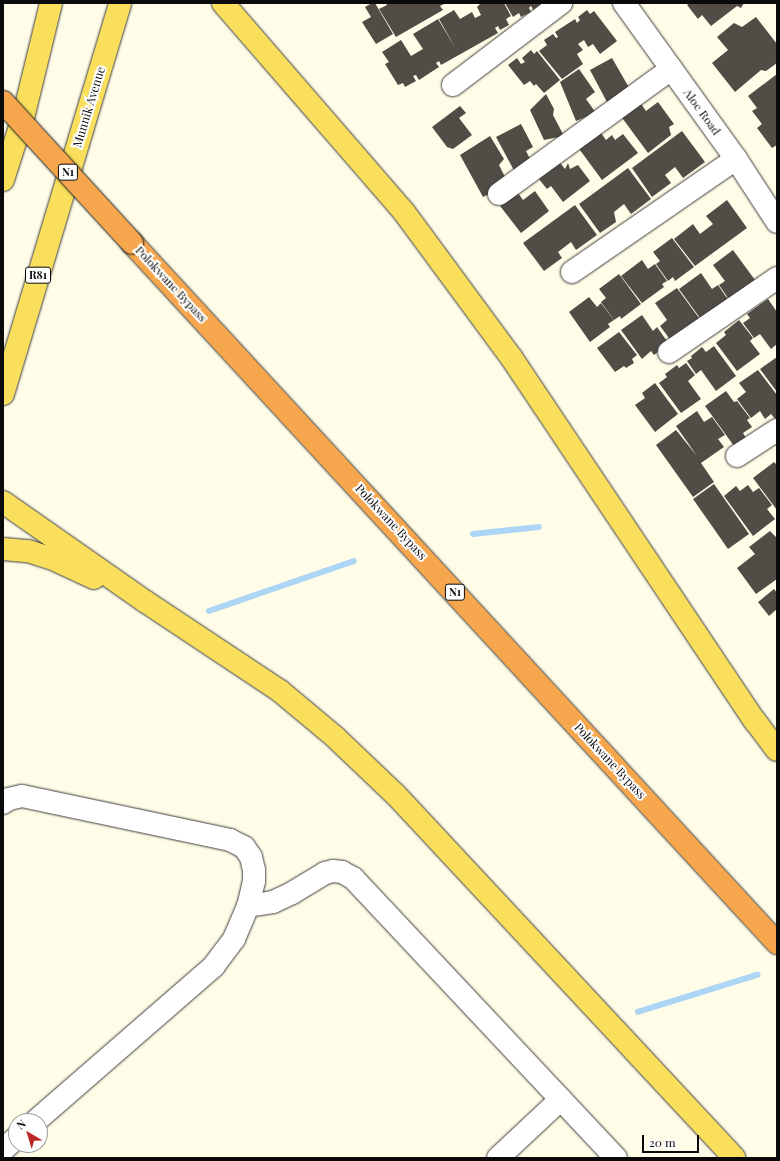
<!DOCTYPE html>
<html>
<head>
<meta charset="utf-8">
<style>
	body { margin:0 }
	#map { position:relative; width:780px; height:1161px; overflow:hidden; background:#fffce7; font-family:"Playfair Display",serif }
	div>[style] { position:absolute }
	.stream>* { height:5.5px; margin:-2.75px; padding:0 2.75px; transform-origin:2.75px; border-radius:2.75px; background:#acd5f6 }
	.building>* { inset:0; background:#524c46 }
	.roads { filter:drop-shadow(0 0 1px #3d3d3d) drop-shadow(0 0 1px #3d3d3d) }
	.minor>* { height:22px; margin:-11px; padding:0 11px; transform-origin:11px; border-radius:11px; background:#fff }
	.primary>* { height:22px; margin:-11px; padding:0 11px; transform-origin:11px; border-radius:11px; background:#fadf5c }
	.motorway>* { height:22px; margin:-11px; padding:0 11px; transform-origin:11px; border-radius:11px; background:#f6a74e }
	.bridges { filter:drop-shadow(0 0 1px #1b1b1b) drop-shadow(0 0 1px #1b1b1b) }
	.motorway-bridge>* { height:22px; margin:-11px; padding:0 11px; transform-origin:11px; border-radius:11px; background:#f6a74e }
	span { translate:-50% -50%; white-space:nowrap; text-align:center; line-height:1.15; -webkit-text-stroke:4px #fff; paint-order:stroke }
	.shield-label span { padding:1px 3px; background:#fff; border:1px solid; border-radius:3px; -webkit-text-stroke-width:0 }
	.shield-label { font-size:11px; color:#0a0a0a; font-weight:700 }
	.street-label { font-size:12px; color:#0a0a0a }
	.frame { position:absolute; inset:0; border:4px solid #0a0a0a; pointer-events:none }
	.north { position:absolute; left:8px; top:1113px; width:40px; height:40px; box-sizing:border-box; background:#fff; border:1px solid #9d9d9d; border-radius:50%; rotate:322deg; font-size:11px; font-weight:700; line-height:16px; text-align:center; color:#0a0a0a }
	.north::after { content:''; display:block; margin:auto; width:14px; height:18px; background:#ba2622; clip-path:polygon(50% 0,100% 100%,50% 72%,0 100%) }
	.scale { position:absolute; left:642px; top:1135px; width:57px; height:18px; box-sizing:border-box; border:2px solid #0a0a0a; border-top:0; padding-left:5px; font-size:12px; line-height:14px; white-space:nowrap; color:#0a0a0a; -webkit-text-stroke:3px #fff; paint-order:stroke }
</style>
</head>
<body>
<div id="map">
	<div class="stream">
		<i style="left:473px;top:534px;width:66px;rotate:-6.1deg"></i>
		<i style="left:209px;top:611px;width:153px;rotate:-19deg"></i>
		<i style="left:638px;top:1012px;width:125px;rotate:-17.3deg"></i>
	</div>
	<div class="building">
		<i style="clip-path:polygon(372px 3px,375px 3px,393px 34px,376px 44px,362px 22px,371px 17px,365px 7px)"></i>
		<i style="clip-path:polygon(386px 3px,446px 3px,440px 6px,443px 10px,396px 37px,379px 9px,387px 5px)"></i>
		<i style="clip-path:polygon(481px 3px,504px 3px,511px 16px,506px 19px,509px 25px,500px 30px,498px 26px,495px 28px,498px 33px,441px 65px,439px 61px,436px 63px,439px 67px,419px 80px,416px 75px,413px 76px,416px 81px,405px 87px,403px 83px,398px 85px,385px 64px,389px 62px,382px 52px,401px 40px,411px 56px,423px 49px,413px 34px,438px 19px,456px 49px,439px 19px,454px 10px,460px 19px,472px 12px,475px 18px,481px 15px,477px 7px)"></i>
		<i style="clip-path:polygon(505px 3px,540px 3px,542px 6px,534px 11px,531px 6px,529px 8px,531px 12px,521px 17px,519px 13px,513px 17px)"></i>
		<i style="clip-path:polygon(690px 3px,744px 3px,741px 8px,737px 6px,711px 26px,702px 15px,698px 19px,687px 5px)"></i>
		<i style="clip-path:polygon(587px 10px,590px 14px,594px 11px,617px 41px,600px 54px,593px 44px,588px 47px,584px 40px,578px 44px,583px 50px,577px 54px,583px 64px,562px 79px,539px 51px,547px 45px,544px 40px,553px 34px,556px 38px,558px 37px,555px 32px,575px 19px,577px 23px,580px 20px,578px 17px)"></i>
		<i style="clip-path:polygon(756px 17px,777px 44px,777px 63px,766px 71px,761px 70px,735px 92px,712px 63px,728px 50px,717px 37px,734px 23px,742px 27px)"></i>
		<i style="clip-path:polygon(531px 50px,534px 54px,537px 51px,560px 80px,544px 93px,536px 84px,534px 86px,530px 81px,524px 85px,508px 65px,517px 58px,521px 64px,525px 62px,522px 58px)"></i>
		<i style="clip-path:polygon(612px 58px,631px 91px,608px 104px,590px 70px)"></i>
		<i style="clip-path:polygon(579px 69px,595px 92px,586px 99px,596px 113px,576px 121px,560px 82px)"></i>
		<i style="clip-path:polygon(777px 74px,777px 145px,772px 148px,757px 128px,762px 124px,752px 111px,757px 108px,748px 96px)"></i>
		<i style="clip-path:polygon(546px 94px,554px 109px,553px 115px,564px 136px,544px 140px,530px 110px)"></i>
		<i style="clip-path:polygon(639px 101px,646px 111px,658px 102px,674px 124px,669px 127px,671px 135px,648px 153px,620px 115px)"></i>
		<i style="clip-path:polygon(460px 106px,466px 113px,459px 118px,472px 135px,453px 149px,447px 147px,432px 127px)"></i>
		<i style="clip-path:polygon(521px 124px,533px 147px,526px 151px,534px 167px,517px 176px,496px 137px)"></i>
		<i style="clip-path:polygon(599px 130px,606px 140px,612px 135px,615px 140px,623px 134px,638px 153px,602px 180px,577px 146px)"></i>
		<i style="clip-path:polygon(682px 131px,705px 162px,683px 178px,675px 167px,665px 175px,671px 183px,652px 197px,632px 168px)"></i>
		<i style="clip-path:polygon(490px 136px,504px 159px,499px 165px,509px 185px,483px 197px,460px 155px)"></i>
		<i style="clip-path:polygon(558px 160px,565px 169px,568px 163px,570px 169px,578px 165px,590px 181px,563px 202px,551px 186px,547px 189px,538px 178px)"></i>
		<i style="clip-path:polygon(628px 168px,651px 199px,631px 214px,624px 204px,614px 212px,616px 222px,600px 233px,579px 204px)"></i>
		<i style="clip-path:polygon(535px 191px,549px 211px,521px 233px,500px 206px,518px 193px,523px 200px)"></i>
		<i style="clip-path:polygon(727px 200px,747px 228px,695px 266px,674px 239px,693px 224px,700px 234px,713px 224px,706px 216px)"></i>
		<i style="clip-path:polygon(575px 205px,597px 235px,576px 250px,571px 242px,558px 252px,562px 258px,544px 271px,523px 243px)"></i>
		<i style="clip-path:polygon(672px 238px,694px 267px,675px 281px,673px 277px,668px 281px,656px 264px,660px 261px,653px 252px)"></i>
		<i style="clip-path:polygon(733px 250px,755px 280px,730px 301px,719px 285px,725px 281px,713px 265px)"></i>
		<i style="clip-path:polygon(642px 260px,648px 269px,655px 264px,667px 281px,662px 284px,664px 287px,642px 303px,621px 276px)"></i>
		<i style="clip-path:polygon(701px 273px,712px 289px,718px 285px,729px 301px,710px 315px,708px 312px,700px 318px,679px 289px)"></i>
		<i style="clip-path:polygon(619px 274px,641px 304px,621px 319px,620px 316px,614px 320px,601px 302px,606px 298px,599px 289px)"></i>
		<i style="clip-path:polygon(677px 288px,699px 318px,672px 342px,660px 326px,667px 320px,655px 303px)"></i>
		<i style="clip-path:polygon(589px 297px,597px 307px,601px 303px,614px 320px,608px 324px,610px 327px,590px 342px,569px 312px)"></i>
		<i style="clip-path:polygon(768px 299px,777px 312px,777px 344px,771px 349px,760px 334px,754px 338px,743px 323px,750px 318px,747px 314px)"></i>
		<i style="clip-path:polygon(642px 315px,653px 331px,657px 327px,669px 344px,654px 355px,651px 351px,642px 359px,621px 330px)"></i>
		<i style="clip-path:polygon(739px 320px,753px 338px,750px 341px,760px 354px,737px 371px,716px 343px,726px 335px,724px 332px)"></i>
		<i style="clip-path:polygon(619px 332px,637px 355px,632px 359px,634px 363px,626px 368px,624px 366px,615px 372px,597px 348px)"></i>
		<i style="clip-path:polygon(714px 346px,736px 376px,716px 391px,701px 370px,696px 374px,687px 361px,692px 358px,691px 356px,702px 347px,706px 352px)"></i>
		<i style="clip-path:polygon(777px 357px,777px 392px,760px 369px)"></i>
		<i style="clip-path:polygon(686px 363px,695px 375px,688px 381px,701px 399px,681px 413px,659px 383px,667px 377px,665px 374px,677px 365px,679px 368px)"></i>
		<i style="clip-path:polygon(758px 370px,777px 395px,776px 420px,771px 414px,765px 419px,760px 411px,751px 418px,737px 399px,746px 392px,739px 383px)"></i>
		<i style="clip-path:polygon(655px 383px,678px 414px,655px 432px,635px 405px,645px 398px,642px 393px)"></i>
		<i style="clip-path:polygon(726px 391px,734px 402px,737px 401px,750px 418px,747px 420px,752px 427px,743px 433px,746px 438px,734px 446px,705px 406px)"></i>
		<i style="clip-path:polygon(697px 411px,704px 422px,712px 417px,725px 435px,718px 439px,724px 447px,701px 463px,714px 482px,693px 497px,656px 445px,676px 430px,697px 456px,676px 426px)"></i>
		<i style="clip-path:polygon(774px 462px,777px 465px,777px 510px,753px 478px)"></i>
		<i style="clip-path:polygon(714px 484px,749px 534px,728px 549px,693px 499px)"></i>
		<i style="clip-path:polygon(748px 485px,753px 492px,759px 488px,772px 505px,767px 509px,775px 519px,753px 536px,724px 496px,736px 486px,740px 491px)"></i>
		<i style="clip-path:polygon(770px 531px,777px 538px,777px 579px,756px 594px,737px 568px,755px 554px,749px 547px)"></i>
		<i style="clip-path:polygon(774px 589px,777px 593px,777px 609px,769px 616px,758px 602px)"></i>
	</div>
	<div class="roads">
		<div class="minor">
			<i style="left:624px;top:3px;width:192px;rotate:54.3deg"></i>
			<i style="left:736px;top:159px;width:75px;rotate:56.9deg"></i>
			<i style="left:453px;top:85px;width:136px;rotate:-37.2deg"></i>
			<i style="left:499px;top:194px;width:213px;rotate:-36deg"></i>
			<i style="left:572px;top:272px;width:199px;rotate:-34.6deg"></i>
			<i style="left:669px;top:352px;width:131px;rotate:-34.4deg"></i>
			<i style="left:737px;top:456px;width:48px;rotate:-33deg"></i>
			<i style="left:3px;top:803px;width:7px;rotate:-34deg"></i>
			<i style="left:9px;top:799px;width:13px;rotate:-13deg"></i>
			<i style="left:22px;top:796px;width:213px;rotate:11.9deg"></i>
			<i style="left:230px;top:840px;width:16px;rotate:27deg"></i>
			<i style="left:244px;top:847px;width:12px;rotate:55deg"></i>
			<i style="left:251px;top:857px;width:13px;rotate:77deg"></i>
			<i style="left:254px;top:870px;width:11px;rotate:90deg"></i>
			<i style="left:254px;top:881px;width:26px;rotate:103deg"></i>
			<i style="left:248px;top:906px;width:36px;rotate:113deg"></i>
			<i style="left:234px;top:939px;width:34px;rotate:127deg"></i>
			<i style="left:214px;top:966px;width:236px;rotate:139deg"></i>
			<i style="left:248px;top:906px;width:25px;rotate:-9deg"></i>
			<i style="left:273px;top:902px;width:21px;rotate:-25deg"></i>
			<i style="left:292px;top:893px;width:39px;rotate:-31deg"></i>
			<i style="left:325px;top:873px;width:8px;rotate:-14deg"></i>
			<i style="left:333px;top:871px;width:9px;rotate:6deg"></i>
			<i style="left:342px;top:872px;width:13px;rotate:29deg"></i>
			<i style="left:353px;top:878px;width:384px;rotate:46.8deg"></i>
			<i style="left:3px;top:1150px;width:18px;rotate:-43deg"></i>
			<i style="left:498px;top:1158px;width:86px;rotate:-43.1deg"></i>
		</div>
		<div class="primary">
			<i style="left:223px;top:3px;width:276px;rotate:49.1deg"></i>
			<i style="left:404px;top:212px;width:180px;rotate:53.6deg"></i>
			<i style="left:511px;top:357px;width:438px;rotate:56.2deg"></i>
			<i style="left:755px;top:721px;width:36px;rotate:53deg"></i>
			<i style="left:3px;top:180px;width:69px;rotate:-72.3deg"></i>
			<i style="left:24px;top:114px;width:114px;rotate:-76.3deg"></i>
			<i style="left:3px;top:394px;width:408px;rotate:-73.3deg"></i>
			<i style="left:3px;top:502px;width:174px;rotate:35deg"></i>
			<i style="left:146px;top:602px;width:161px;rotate:33.6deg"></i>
			<i style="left:280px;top:691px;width:72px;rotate:39.9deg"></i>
			<i style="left:335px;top:737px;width:84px;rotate:43.6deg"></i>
			<i style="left:396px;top:795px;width:496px;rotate:47deg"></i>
			<i style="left:3px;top:549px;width:25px;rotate:5deg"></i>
			<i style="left:28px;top:551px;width:28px;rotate:18deg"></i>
			<i style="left:55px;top:560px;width:43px;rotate:24.8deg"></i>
		</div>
		<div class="motorway">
			<i style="left:132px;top:243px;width:952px;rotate:47.34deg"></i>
		</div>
	</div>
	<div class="bridges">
		<div class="motorway-bridge">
			<i style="left:3px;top:102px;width:191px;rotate:47.5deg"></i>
		</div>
	</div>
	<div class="shield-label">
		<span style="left:68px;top:172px">N1</span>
		<span style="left:38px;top:275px">R81</span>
		<span style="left:455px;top:592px">N1</span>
	</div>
	<div class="street-label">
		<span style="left:89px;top:107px;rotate:-73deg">Munnik Avenue</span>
		<span style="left:702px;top:112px;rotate:54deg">Aloe Road</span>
		<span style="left:171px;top:284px;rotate:47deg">Polokwane Bypass</span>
		<span style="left:391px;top:522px;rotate:47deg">Polokwane Bypass</span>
		<span style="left:610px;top:761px;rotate:47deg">Polokwane Bypass</span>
	</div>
	<div class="frame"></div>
	<div class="north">N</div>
	<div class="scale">20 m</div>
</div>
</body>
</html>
